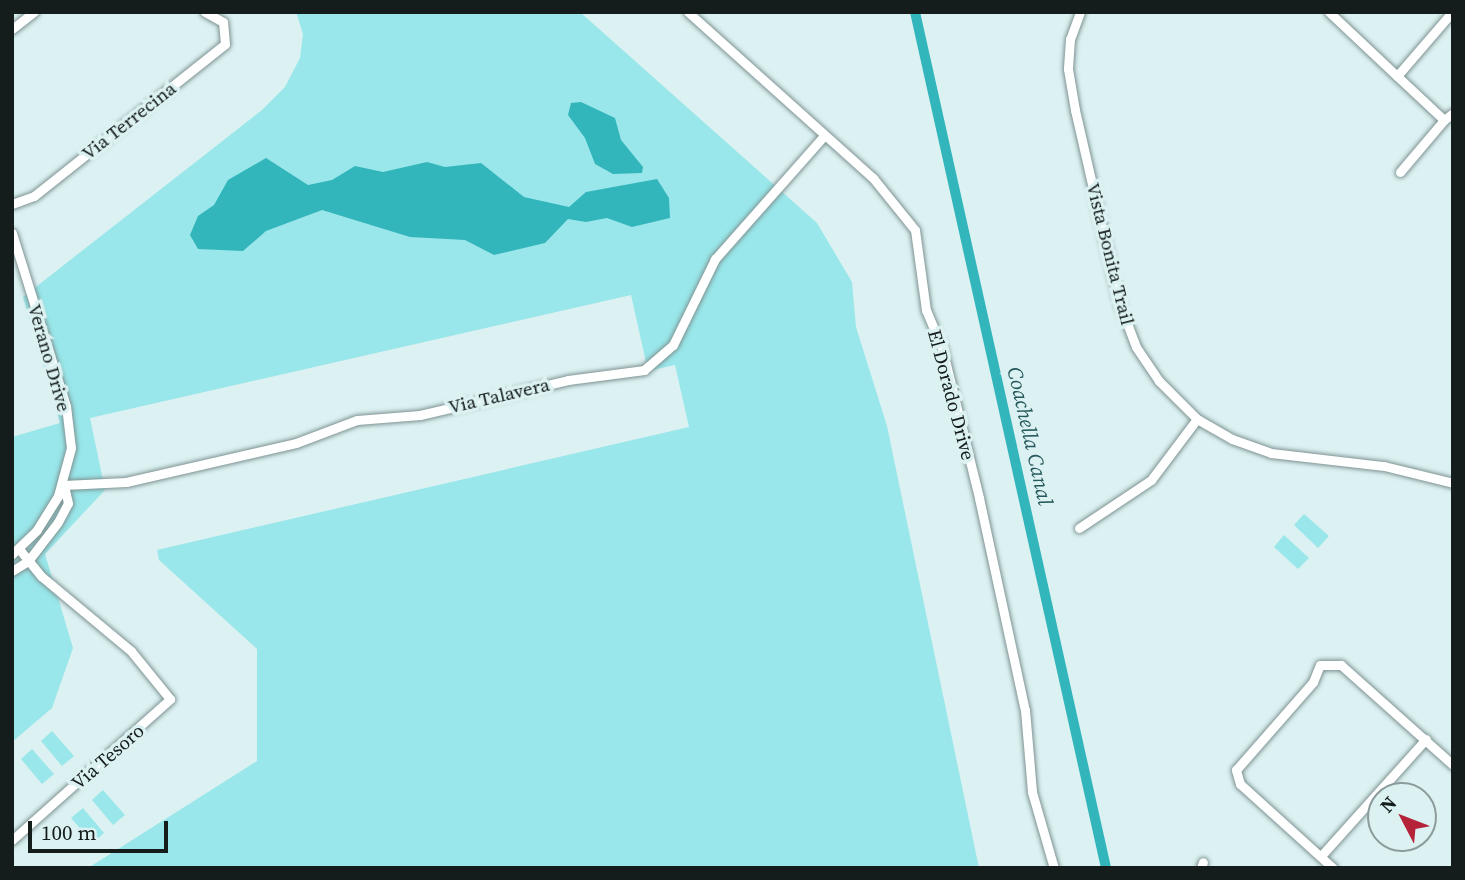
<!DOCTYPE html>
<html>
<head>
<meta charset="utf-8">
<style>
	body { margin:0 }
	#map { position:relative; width:1465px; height:880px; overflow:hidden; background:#dcf1f2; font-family:"Source Serif 4",serif }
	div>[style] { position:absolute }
	.green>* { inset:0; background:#99e7ea }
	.water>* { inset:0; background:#33b6bb }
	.canal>* { height:10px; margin:-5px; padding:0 5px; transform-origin:5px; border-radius:5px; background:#33b6bb }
	.roads { filter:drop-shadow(0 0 2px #7f9393) drop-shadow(0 0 2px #7f9393) }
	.street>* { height:9px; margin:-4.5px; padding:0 4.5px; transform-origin:4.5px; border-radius:4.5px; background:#fff }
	span { translate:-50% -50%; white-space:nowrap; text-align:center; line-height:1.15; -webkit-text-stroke:7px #dcf1f2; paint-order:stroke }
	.street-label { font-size:19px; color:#141c1c }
	.water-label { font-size:21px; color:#25595b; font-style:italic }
	.frame { position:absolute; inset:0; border:14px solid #141c1c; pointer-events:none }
	.north { position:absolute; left:1367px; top:782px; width:70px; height:70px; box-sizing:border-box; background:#dcf1f2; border:2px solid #8c9c9c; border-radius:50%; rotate:312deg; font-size:19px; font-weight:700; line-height:28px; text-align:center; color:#141c1c }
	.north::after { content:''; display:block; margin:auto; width:24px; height:32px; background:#b5233a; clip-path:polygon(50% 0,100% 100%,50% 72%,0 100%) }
	.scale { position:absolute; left:28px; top:821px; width:140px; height:32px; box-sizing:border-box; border:4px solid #141c1c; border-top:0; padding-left:9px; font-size:21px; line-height:24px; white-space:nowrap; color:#141c1c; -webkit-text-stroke:5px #dcf1f2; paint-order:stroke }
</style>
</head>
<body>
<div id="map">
	<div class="green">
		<i style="clip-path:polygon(296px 12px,580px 12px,817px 223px,852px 282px,856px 327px,887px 426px,979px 868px,88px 868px,257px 761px,257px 649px,159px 560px,157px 550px,689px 427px,675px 365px,648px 371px,631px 295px,90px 418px,105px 490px,45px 554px,73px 648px,52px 708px,12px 742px,12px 437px,60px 423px,23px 297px,262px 110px,285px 87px,300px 58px,303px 34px)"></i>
		<i style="clip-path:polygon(1304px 514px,1329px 536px,1318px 548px,1294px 525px)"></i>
		<i style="clip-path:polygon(1284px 535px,1309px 558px,1298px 569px,1274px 547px)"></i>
		<i style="clip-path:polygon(52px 731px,74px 756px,62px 766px,41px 741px)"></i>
		<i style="clip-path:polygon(32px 749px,54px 774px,42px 784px,21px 759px)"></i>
		<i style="clip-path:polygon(103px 790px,125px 815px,113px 825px,92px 800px)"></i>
		<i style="clip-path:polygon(83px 808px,104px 833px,93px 843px,71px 818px)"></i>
	</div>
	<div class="water">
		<i style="clip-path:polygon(581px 102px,615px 118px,621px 140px,643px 167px,642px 173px,613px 174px,595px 164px,585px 138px,568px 115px,571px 103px)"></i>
		<i style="clip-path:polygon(266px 158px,308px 185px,332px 180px,355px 166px,383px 172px,427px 162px,445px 167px,481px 163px,524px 197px,569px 207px,586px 192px,657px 179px,669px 198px,670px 218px,632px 227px,607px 218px,586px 222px,568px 219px,545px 243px,494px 255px,465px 240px,410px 237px,322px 210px,266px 231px,243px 251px,198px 249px,190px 235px,198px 216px,214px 205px,228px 180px)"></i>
	</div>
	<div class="canal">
		<i style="left:915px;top:12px;width:877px;rotate:77.42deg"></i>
	</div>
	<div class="roads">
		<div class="street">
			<i style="left:688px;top:12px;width:249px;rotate:41.9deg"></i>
			<i style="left:873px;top:178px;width:67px;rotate:51.1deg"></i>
			<i style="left:915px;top:230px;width:81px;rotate:82.2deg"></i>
			<i style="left:926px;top:310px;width:41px;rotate:67.2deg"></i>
			<i style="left:942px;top:348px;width:154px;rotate:76.1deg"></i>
			<i style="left:979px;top:498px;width:217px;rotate:77.8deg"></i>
			<i style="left:1025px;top:710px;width:82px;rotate:85.1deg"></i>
			<i style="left:1032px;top:792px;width:79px;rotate:73.9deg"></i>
			<i style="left:1080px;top:12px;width:29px;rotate:110deg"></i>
			<i style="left:1070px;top:39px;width:30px;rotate:94deg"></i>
			<i style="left:1068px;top:69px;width:42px;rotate:80.3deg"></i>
			<i style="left:1075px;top:110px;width:197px;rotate:77.1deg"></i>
			<i style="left:1119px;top:302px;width:48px;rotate:69.3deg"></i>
			<i style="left:1136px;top:347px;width:41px;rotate:55.9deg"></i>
			<i style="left:1159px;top:381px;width:54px;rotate:45deg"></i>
			<i style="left:1197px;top:419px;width:40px;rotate:29.7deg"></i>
			<i style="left:1232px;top:439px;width:41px;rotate:19.7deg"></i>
			<i style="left:1271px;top:453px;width:114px;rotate:6.6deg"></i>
			<i style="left:1384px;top:466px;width:71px;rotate:13.8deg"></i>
			<i style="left:1329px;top:12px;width:93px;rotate:43.3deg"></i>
			<i style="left:1397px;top:76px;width:84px;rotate:-49.3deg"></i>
			<i style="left:12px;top:29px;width:28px;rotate:-38deg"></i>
			<i style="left:1397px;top:76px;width:64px;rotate:43.1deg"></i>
			<i style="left:1444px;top:120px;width:11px;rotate:-38deg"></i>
			<i style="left:1400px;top:172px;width:68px;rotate:-49.8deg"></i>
			<i style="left:12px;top:204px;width:23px;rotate:-20deg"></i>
			<i style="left:34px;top:196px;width:244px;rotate:-38.5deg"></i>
			<i style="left:225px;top:44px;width:22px;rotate:-95deg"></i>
			<i style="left:223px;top:22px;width:21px;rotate:-151deg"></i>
			<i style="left:12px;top:233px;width:181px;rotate:72.7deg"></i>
			<i style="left:66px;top:406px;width:42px;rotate:83.2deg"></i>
			<i style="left:71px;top:448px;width:50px;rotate:105.2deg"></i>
			<i style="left:58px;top:496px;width:40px;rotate:122deg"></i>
			<i style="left:37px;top:530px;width:35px;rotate:136deg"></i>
			<i style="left:64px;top:485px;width:62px;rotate:-2.8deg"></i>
			<i style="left:126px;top:482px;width:174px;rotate:-12.9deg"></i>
			<i style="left:296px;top:443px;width:65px;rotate:-20.7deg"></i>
			<i style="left:357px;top:420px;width:63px;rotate:-4.5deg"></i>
			<i style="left:420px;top:415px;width:152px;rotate:-13.3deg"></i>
			<i style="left:568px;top:380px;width:77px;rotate:-7.5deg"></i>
			<i style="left:644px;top:370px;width:38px;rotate:-41deg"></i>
			<i style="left:673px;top:345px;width:96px;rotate:-64deg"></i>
			<i style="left:715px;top:259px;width:164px;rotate:-48.5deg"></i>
			<i style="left:1079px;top:528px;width:87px;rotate:-33.7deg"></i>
			<i style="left:1151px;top:480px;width:76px;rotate:-53deg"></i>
			<i style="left:12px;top:571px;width:19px;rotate:-32deg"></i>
			<i style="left:28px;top:561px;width:49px;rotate:-52.4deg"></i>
			<i style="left:58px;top:522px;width:21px;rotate:-62deg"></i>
			<i style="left:68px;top:503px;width:18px;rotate:-103deg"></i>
			<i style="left:12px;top:840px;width:212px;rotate:-41.7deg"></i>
			<i style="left:170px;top:699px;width:62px;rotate:-129.1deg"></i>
			<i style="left:131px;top:651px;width:117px;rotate:-140.2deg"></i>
			<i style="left:41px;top:576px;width:35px;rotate:-129deg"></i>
			<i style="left:1321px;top:856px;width:157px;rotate:-48.1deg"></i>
			<i style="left:1201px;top:868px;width:6px;rotate:-72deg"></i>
			<i style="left:1333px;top:868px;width:125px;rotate:-137.9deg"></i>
			<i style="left:1240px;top:784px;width:15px;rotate:-106deg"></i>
			<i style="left:1236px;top:770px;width:117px;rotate:-48.8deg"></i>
			<i style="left:1313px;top:682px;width:18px;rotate:-68deg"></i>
			<i style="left:1320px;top:665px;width:21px"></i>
			<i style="left:1341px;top:665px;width:150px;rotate:41.8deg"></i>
		</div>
	</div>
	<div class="street-label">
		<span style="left:129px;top:121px;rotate:-38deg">Via Terrecina</span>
		<span style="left:1110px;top:254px;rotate:76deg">Vista Bonita Trail</span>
		<span style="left:49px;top:358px;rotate:74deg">Verano Drive</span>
		<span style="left:951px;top:395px;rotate:75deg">El Dorado Drive</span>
		<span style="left:499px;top:396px;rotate:-13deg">Via Talavera</span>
		<span style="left:108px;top:757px;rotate:-41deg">Via Tesoro</span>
	</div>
	<div class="water-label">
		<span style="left:1030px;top:436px;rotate:77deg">Coachella Canal</span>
	</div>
	<div class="frame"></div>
	<div class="north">N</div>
	<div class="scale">100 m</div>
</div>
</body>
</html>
